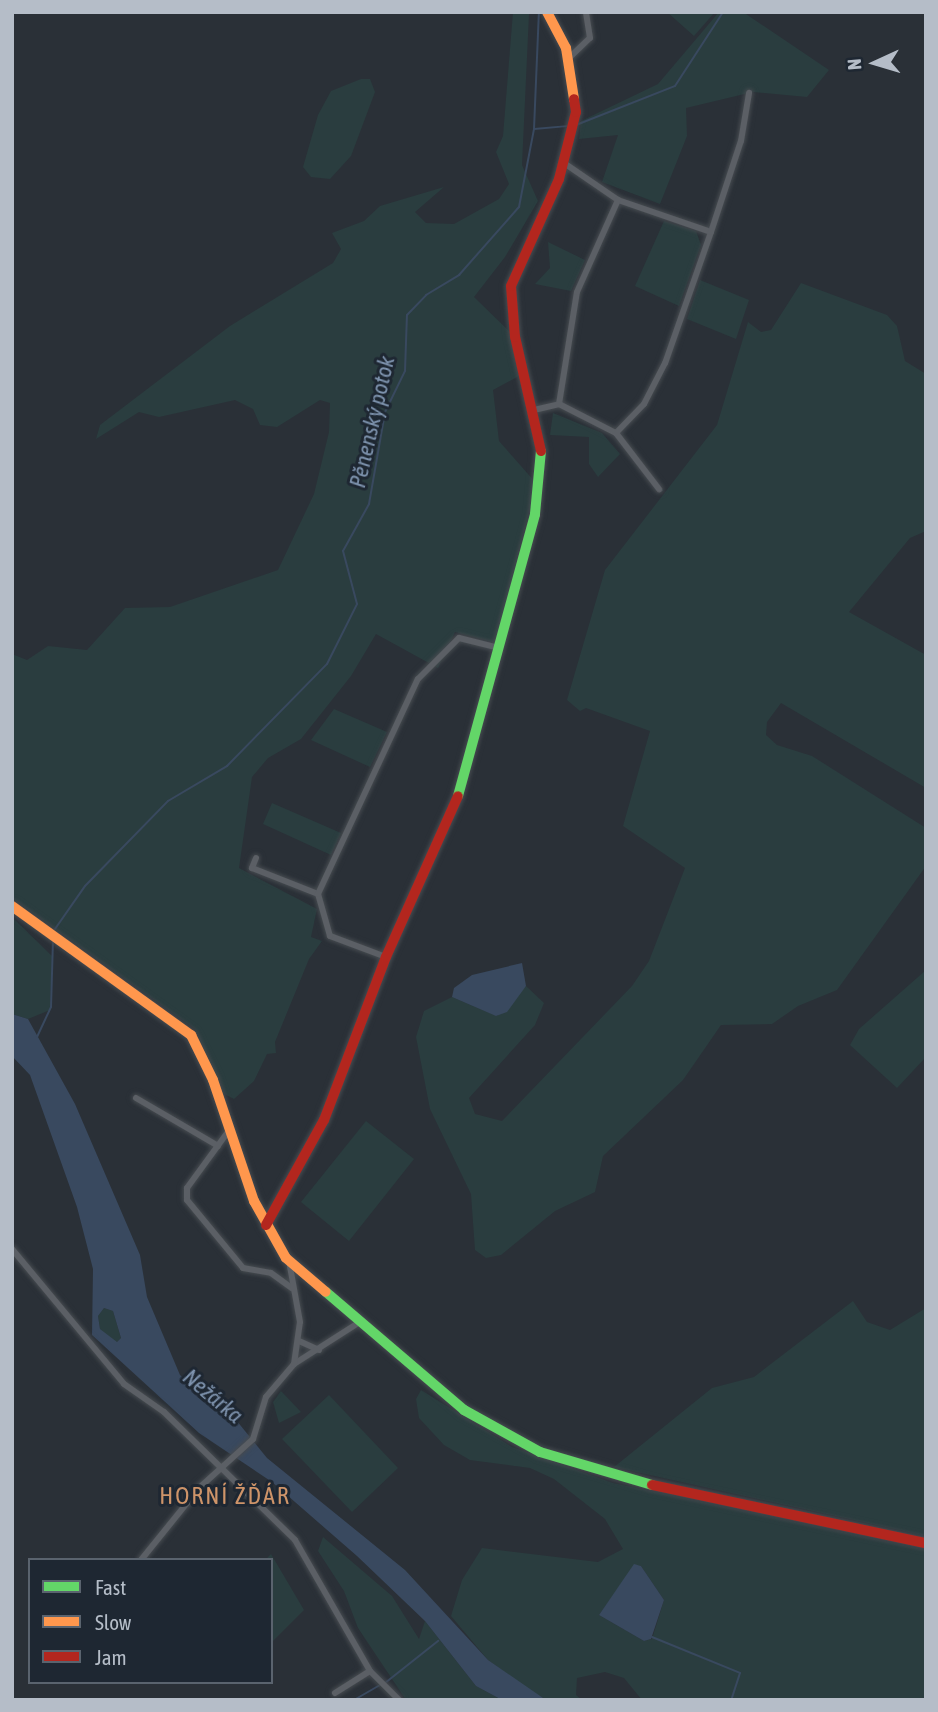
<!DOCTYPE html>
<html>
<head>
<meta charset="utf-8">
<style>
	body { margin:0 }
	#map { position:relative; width:938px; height:1712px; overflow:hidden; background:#2a3037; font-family:"Asap Condensed",sans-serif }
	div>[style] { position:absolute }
	.green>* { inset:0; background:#2a3d3f }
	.water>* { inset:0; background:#39495f }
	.stream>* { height:2px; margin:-1px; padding:0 1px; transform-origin:1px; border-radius:1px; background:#39495f }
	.roads { filter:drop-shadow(0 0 2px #464b50) drop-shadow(0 0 2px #464b50) }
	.street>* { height:6px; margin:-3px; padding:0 3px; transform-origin:3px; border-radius:3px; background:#5b5f65 }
	.fast>* { height:10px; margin:-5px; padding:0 5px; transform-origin:5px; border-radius:5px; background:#63d668 }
	.slow>* { height:10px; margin:-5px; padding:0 5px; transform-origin:5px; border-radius:5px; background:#ff974d }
	.jam>* { height:10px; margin:-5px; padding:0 5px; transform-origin:5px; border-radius:5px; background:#b3261e }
	span { translate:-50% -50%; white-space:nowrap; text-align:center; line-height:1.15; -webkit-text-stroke:6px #1e2732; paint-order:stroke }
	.water-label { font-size:23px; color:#7e93ae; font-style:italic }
	.quarter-label { font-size:24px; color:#ce9469; letter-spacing:2px }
	.frame { position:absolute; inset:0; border:14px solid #b5bdc8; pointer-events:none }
	.legend { position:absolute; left:28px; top:1558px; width:245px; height:126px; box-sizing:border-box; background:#1e2732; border:2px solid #5a636e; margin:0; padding:9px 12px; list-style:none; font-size:21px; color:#b5bdc8 }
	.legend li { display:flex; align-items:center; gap:14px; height:35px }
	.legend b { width:35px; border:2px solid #5a636e }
	.north { position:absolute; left:840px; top:28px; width:70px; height:70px; -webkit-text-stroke:5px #1e2732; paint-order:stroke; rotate:266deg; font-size:19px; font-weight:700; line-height:28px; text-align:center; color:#b5bdc8 }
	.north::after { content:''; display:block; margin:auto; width:24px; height:32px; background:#b5bdc8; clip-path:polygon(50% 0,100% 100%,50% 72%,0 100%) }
</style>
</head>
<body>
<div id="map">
	<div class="green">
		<i style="clip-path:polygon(513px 12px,529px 14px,522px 165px,538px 201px,505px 257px,474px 297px,511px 333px,519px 376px,493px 390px,499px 441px,536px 483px,496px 643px,455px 632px,438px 668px,376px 634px,351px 676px,301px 739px,268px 758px,252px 777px,239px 868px,317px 909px,311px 937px,322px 941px,309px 959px,275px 1042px,276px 1053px,267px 1054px,254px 1081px,234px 1099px,224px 1094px,195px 1029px,12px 898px,12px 654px,27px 660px,48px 646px,87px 650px,125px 608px,170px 607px,278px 570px,314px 494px,329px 432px,330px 403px,320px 400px,277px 427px,260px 425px,253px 409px,235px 400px,159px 417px,139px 412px,96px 439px,100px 425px,230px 326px,333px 263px,341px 249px,332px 233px,364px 221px,380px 206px,444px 187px,415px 212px,426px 223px,454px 224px,499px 199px,509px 184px,496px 152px,503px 136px)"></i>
		<i style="clip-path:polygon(667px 12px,715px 12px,694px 36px)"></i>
		<i style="clip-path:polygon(719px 12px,743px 12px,829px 70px,807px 97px,753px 92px,686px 108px,687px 136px,660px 204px,602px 182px,618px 135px,579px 139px,581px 121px,658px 84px)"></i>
		<i style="clip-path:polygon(361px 79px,370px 79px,375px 92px,351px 156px,330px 179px,311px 177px,303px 167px,318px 115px,331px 91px)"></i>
		<i style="clip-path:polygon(664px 221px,696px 231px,701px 245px,679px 306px,635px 286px)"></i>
		<i style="clip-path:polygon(548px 242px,585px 260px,571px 291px,535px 284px,550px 268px)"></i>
		<i style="clip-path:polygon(700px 280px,749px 300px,736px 339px,687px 319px)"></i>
		<i style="clip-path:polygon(801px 283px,887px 315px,897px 326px,905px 361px,926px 374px,926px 531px,910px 538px,849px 612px,926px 655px,926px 788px,781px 703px,767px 722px,766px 735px,777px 745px,812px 756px,926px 828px,926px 866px,837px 990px,798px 1006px,772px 1024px,721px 1025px,683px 1080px,603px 1156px,595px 1192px,555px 1211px,501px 1255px,486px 1258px,475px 1250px,471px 1194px,430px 1109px,416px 1037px,424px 1011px,452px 997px,497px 1016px,526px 986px,544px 1003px,535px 1025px,469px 1098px,475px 1114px,502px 1121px,632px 986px,649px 961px,685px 868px,623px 826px,650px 731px,586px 708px,580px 711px,567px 700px,605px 570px,717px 425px,748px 322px,761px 332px,771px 330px)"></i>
		<i style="clip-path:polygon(553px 413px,602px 433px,620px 454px,598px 477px,589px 464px,589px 437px,550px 435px)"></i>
		<i style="clip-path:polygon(334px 709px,387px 732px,370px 767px,311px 740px)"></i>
		<i style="clip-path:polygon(272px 803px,341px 833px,331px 855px,263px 824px)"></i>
		<i style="clip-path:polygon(12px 917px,52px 956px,50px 1010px,28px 1019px,12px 1014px)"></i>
		<i style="clip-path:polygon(926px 970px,926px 1057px,897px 1088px,850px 1045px,859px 1029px)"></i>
		<i style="clip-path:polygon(366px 1121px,414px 1159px,349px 1241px,301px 1202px)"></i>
		<i style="clip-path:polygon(853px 1301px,867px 1322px,890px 1330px,926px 1308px,926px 1536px,614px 1467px,712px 1388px,754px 1377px)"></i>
		<i style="clip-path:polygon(104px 1308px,113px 1311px,121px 1338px,117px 1342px,109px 1341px,100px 1329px,98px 1316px)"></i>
		<i style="clip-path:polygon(evenodd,421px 1390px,512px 1447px,613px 1483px,926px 1550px,926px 1700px,642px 1700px,624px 1678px,605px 1672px,577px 1678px,576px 1695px,582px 1700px,546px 1700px,523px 1686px,488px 1660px,451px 1616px,462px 1580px,482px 1548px,598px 1562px,623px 1549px,605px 1519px,554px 1479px,530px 1468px,470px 1460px,444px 1445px,419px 1418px,416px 1399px,421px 1390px,635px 1565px,641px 1566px,664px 1600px,652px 1639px,644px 1641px,599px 1615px,635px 1565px)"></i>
		<i style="clip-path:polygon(281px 1391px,301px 1412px,279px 1423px,273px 1402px)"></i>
		<i style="clip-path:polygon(329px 1395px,398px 1468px,352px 1512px,282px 1439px)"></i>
		<i style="clip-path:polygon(323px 1537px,392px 1596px,419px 1639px,425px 1621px,476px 1686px,502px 1700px,406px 1700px,358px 1628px,344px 1591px,318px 1551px)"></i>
		<i style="clip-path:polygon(271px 1554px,304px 1610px,271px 1643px,271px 1560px,265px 1560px)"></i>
	</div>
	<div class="water">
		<i style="clip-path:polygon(522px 963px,526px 986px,507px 1012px,496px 1016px,452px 997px,454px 988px,472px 975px)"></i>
		<i style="clip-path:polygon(evenodd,12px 1014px,28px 1019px,75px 1104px,140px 1255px,147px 1297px,180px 1375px,201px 1394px,219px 1399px,267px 1458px,405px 1570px,488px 1660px,546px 1700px,502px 1700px,476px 1686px,425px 1621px,357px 1556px,272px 1482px,199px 1433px,92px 1335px,93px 1269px,77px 1207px,30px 1075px,12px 1056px,12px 1014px,104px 1308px,113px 1311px,121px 1338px,117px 1342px,100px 1329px,98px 1316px,104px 1308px)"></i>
		<i style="clip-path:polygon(634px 1564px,641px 1566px,664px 1600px,651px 1639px,644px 1641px,599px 1615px)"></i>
	</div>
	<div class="stream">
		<i style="left:576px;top:125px;width:106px;rotate:-21.5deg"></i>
		<i style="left:675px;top:86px;width:88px;rotate:-57deg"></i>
		<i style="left:534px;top:129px;width:33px;rotate:-5deg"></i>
		<i style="left:55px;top:929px;width:52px;rotate:-55.1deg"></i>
		<i style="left:85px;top:886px;width:119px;rotate:-45.7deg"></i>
		<i style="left:168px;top:801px;width:69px;rotate:-30.7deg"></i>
		<i style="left:227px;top:766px;width:143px;rotate:-45.6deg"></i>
		<i style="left:327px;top:664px;width:67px;rotate:-63.4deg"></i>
		<i style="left:357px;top:604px;width:55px;rotate:-104.8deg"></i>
		<i style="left:343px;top:551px;width:54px;rotate:-61deg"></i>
		<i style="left:369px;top:504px;width:93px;rotate:-80.1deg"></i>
		<i style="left:385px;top:412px;width:46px;rotate:-64deg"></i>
		<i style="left:405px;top:371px;width:56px;rotate:-88deg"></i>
		<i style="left:407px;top:315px;width:28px;rotate:-46deg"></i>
		<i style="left:426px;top:295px;width:39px;rotate:-31deg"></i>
		<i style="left:459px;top:275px;width:91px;rotate:-48.6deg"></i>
		<i style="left:519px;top:207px;width:79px;rotate:-79.1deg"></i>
		<i style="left:534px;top:129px;width:117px;rotate:-87.6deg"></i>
		<i style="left:37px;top:1037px;width:33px;rotate:-65deg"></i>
		<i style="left:51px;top:1007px;width:66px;rotate:-88.3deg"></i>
		<i style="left:652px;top:1637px;width:95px;rotate:22.2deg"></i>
		<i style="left:740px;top:1673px;width:28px;rotate:108deg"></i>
		<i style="left:385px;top:1683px;width:68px;rotate:-38.4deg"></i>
		<i style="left:354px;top:1700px;width:30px;rotate:-30deg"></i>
	</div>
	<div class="roads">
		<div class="street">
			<i style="left:569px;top:58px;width:29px;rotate:-44deg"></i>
			<i style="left:590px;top:38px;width:26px;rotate:-99deg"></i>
			<i style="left:564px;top:163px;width:65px;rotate:34.4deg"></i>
			<i style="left:618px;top:200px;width:98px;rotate:19deg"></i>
			<i style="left:711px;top:232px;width:139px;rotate:109.3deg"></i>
			<i style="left:665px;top:363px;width:46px;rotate:117.1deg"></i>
			<i style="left:644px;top:404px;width:40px;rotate:134deg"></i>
			<i style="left:711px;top:232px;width:96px;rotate:-71.8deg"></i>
			<i style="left:741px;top:141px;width:49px;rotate:-80.5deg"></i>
			<i style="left:559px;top:404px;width:113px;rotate:-80.9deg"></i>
			<i style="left:577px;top:292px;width:101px;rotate:-66deg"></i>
			<i style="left:534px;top:410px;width:26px;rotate:-13deg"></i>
			<i style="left:559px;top:404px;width:64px;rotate:27deg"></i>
			<i style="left:616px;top:433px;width:71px;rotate:52.5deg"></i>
			<i style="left:256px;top:858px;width:11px;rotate:112deg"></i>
			<i style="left:252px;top:868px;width:71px;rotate:21.5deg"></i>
			<i style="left:386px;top:957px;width:60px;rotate:-159.4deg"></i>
			<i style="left:330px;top:936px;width:44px;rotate:-105.9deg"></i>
			<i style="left:318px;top:894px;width:237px;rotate:-65.1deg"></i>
			<i style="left:418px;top:679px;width:58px;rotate:-45deg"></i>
			<i style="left:459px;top:638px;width:41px;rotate:14deg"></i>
			<i style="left:136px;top:1098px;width:95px;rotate:30.3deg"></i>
			<i style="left:230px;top:1129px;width:73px;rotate:126.1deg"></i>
			<i style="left:187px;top:1188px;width:12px;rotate:90deg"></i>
			<i style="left:187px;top:1200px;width:88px;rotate:50.5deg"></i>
			<i style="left:243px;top:1268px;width:28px;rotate:10deg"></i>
			<i style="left:271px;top:1273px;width:26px;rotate:36deg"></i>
			<i style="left:12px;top:1249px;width:175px;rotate:50.3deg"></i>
			<i style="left:124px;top:1384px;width:49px;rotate:35deg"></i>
			<i style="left:164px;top:1412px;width:183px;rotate:44.3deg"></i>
			<i style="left:295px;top:1540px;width:151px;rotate:60.2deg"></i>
			<i style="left:370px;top:1671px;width:41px;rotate:45deg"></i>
			<i style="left:299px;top:1341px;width:22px;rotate:24deg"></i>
			<i style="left:294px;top:1364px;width:78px;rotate:-32.5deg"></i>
			<i style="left:141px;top:1560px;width:92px;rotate:-51.1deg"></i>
			<i style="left:199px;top:1488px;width:73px;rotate:-42.2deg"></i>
			<i style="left:253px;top:1439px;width:44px;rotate:-72.8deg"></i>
			<i style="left:266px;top:1397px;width:43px;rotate:-49.7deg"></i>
			<i style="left:294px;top:1364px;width:42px;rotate:-81.9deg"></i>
			<i style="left:300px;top:1322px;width:62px;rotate:-100.2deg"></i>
			<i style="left:335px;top:1693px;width:41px;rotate:-32.2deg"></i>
		</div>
		<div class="fast">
			<i style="left:458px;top:796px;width:292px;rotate:-74.7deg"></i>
			<i style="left:535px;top:514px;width:63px;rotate:-84.6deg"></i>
			<i style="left:326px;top:1292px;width:182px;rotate:40.5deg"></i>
			<i style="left:464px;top:1410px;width:87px;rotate:28.9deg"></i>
			<i style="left:540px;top:1452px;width:117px;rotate:16.4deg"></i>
		</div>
		<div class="slow">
			<i style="left:547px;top:12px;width:41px;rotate:62.2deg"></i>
			<i style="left:566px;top:48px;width:52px;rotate:81.1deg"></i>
			<i style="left:12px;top:906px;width:221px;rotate:35.8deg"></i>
			<i style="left:191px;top:1035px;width:50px;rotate:63.9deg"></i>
			<i style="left:213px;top:1080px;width:128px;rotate:71.3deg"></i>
			<i style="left:254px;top:1201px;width:65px;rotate:60.7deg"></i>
			<i style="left:286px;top:1258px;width:52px;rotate:40.4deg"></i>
		</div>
		<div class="jam">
			<i style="left:541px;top:451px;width:117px;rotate:-102.8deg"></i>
			<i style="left:515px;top:337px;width:51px;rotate:-94.5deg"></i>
			<i style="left:511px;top:286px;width:117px;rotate:-65.8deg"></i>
			<i style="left:559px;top:179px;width:69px;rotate:-75.8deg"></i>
			<i style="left:576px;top:112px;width:13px;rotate:-99deg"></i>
			<i style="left:266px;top:1225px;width:120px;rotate:-61.1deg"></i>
			<i style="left:324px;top:1120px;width:174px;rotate:-69.2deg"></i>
			<i style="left:386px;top:957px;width:176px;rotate:-65.9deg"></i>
			<i style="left:652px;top:1485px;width:280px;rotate:12deg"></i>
		</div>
	</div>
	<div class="water-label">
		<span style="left:372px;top:422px;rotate:-77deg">Pěnenský potok</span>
		<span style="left:213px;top:1396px;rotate:40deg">Nežárka</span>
	</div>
	<div class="quarter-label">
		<span style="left:225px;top:1496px">HORNÍ ŽĎÁR</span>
	</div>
	<div class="frame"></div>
	<ul class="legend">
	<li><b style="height:9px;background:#63d668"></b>Fast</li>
	<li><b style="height:9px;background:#ff974d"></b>Slow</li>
	<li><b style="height:9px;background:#b3261e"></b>Jam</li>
	</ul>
	<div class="north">N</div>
</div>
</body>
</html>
